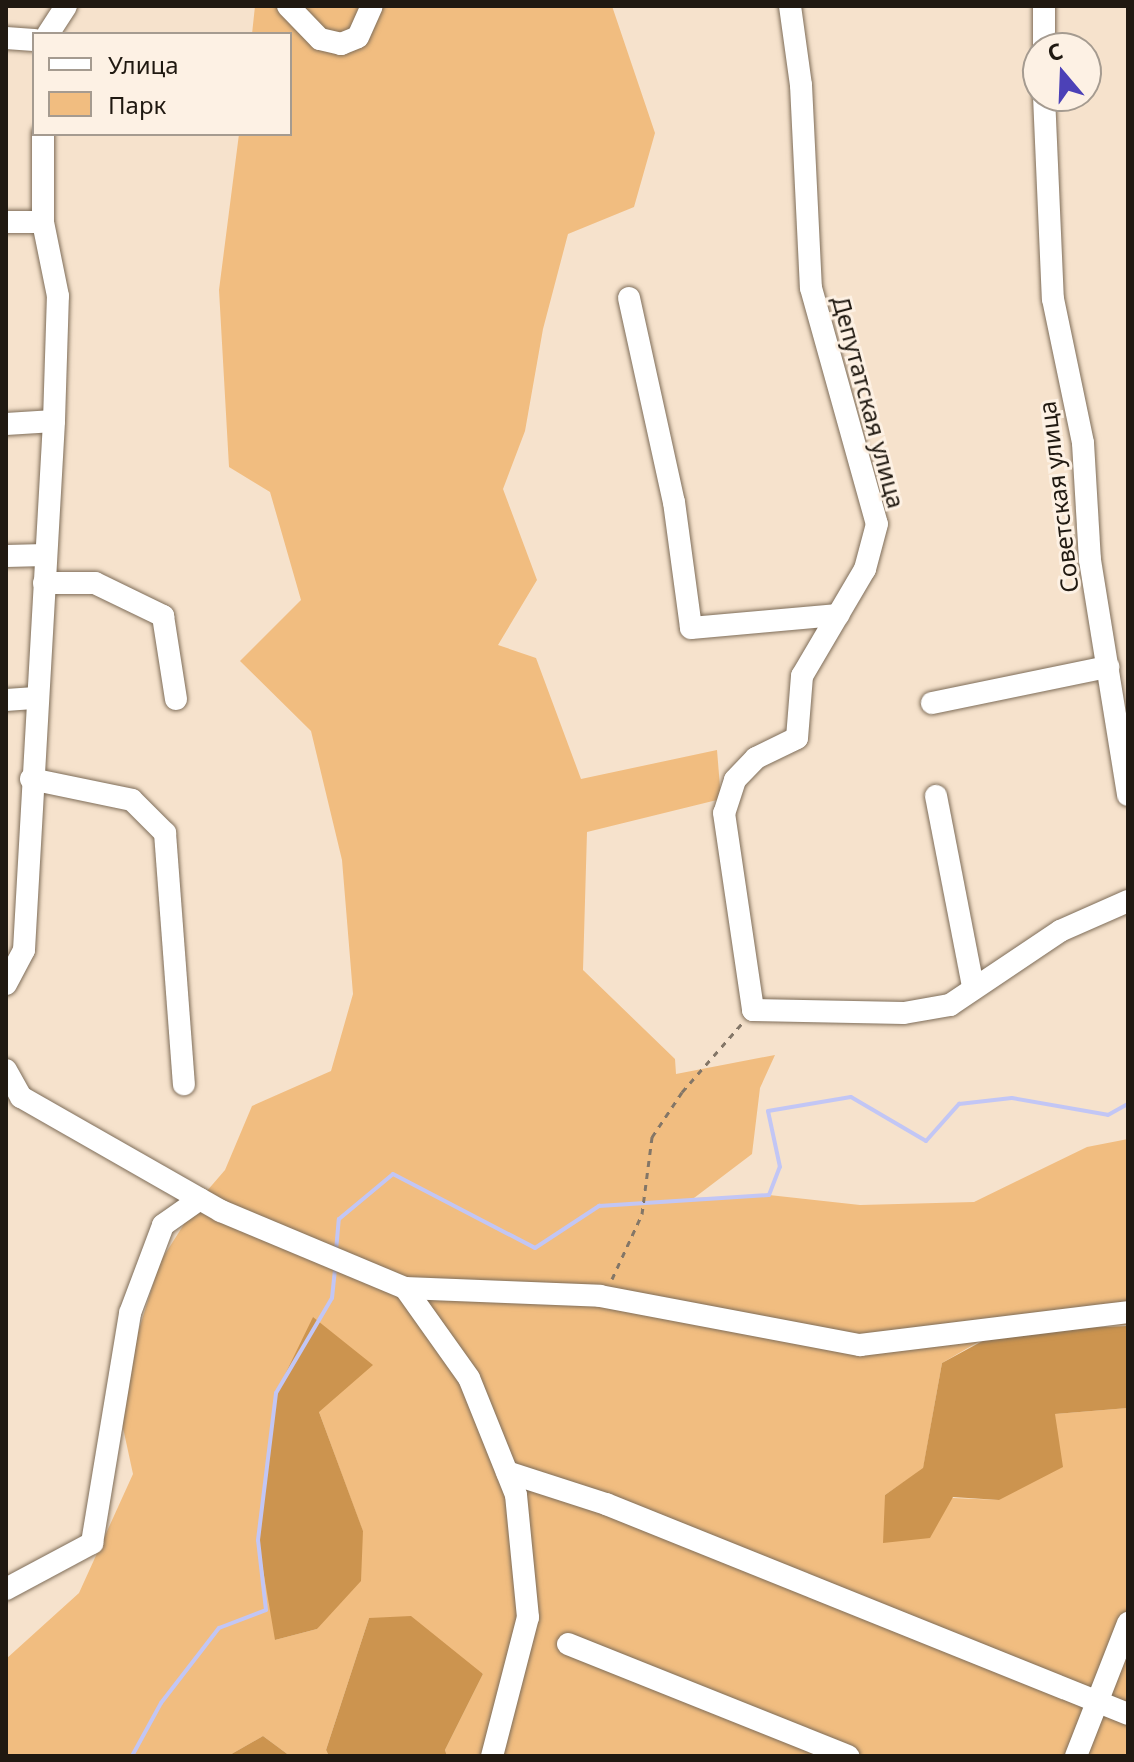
<!DOCTYPE html>
<html>
<head>
<meta charset="utf-8">
<style>
	body { margin:0 }
	#map { position:relative; width:1134px; height:1762px; overflow:hidden; background:#f6e2cc; font-family:"Noto Sans",sans-serif }
	div>[style] { position:absolute }
	.green>* { inset:0; background:#f1bd80 }
	.forest>* { inset:0; background:#cc944f }
	.stream>* { height:4px; margin:-2px; padding:0 2px; transform-origin:2px; border-radius:2px; background:#c2c6f5 }
	.path>* { height:3px; margin-top:-1.5px; transform-origin:0; background:repeating-linear-gradient(90deg,#837667 0 6px,transparent 0 12px) }
	.roads { filter:drop-shadow(0 0 2px #7e6d59) drop-shadow(0 0 2px #7e6d59) }
	.minor>* { height:22px; margin:-11px; padding:0 11px; transform-origin:11px; border-radius:11px; background:#fff }
	span { translate:-50% -50%; white-space:nowrap; text-align:center; line-height:1.15; -webkit-text-stroke:6px #fdf1e4; paint-order:stroke }
	.street-label { font-size:24px; color:#201911 }
	.frame { position:absolute; inset:0; border:8px solid #201911; pointer-events:none }
	.legend { position:absolute; left:32px; top:32px; width:260px; height:104px; box-sizing:border-box; background:#fdf1e4; border:2px solid #a59b90; margin:0; padding:10px 14px; list-style:none; font-size:24px; color:#201911 }
	.legend li { display:flex; align-items:center; gap:16px; height:40px }
	.legend b { width:40px; border:2px solid #a59b90 }
	.north { position:absolute; left:1022px; top:32px; width:80px; height:80px; box-sizing:border-box; background:#fdf1e4; border:2px solid #a59b90; border-radius:50%; rotate:341deg; font-size:22px; font-weight:700; line-height:32px; text-align:center; color:#201911 }
	.north::after { content:''; display:block; margin:auto; width:28px; height:36px; background:#4c41b7; clip-path:polygon(50% 0,100% 100%,50% 72%,0 100%) }
</style>
</head>
<body>
<div id="map">
	<div class="green">
		<i style="clip-path:polygon(evenodd,255px 6px,612px 6px,655px 133px,634px 207px,568px 234px,543px 329px,525px 431px,503px 489px,537px 580px,498px 645px,536px 658px,581px 779px,717px 750px,721px 799px,587px 832px,583px 970px,675px 1059px,676px 1074px,775px 1055px,760px 1088px,752px 1154px,694px 1198px,769px 1195px,860px 1205px,974px 1202px,1087px 1147px,1128px 1139px,1128px 1325px,1004px 1327px,942px 1363px,923px 1469px,885px 1495px,999px 1500px,1055px 1414px,1128px 1408px,1128px 1756px,447px 1756px,445px 1750px,483px 1674px,369px 1618px,326px 1750px,329px 1756px,290px 1756px,263px 1736px,228px 1756px,6px 1756px,6px 1659px,79px 1593px,133px 1474px,117px 1400px,160px 1262px,200px 1199px,225px 1170px,252px 1106px,331px 1071px,353px 994px,342px 860px,311px 731px,240px 661px,301px 600px,270px 492px,229px 467px,219px 290px,239px 134px,290px 134px,290px 34px,252px 34px,255px 6px,313px 1317px,319px 1412px,363px 1532px,317px 1629px,275px 1640px,313px 1317px)"></i>
	</div>
	<div class="forest">
		<i style="clip-path:polygon(313px 1317px,373px 1365px,319px 1412px,363px 1531px,361px 1581px,317px 1629px,275px 1640px,258px 1540px,276px 1393px)"></i>
		<i style="clip-path:polygon(1128px 1326px,1128px 1408px,1055px 1414px,1063px 1467px,999px 1500px,953px 1497px,930px 1538px,883px 1543px,885px 1495px,923px 1468px,942px 1363px,1001px 1331px)"></i>
		<i style="clip-path:polygon(411px 1616px,483px 1674px,445px 1750px,447px 1756px,329px 1756px,326px 1750px,369px 1618px)"></i>
		<i style="clip-path:polygon(263px 1736px,290px 1756px,228px 1756px)"></i>
	</div>
	<div class="stream">
		<i style="left:336px;top:1251px;width:32px;rotate:-85deg"></i>
		<i style="left:339px;top:1219px;width:70px;rotate:-39.8deg"></i>
		<i style="left:393px;top:1174px;width:160px;rotate:27.5deg"></i>
		<i style="left:535px;top:1248px;width:77px;rotate:-33.3deg"></i>
		<i style="left:599px;top:1206px;width:170px;rotate:-3.7deg"></i>
		<i style="left:769px;top:1195px;width:30px;rotate:-69deg"></i>
		<i style="left:780px;top:1167px;width:57px;rotate:-102.1deg"></i>
		<i style="left:768px;top:1111px;width:84px;rotate:-9.6deg"></i>
		<i style="left:851px;top:1097px;width:87px;rotate:30.4deg"></i>
		<i style="left:926px;top:1141px;width:50px;rotate:-48.3deg"></i>
		<i style="left:959px;top:1104px;width:53px;rotate:-6.5deg"></i>
		<i style="left:1012px;top:1098px;width:97px;rotate:10deg"></i>
		<i style="left:1108px;top:1115px;width:23px;rotate:-29deg"></i>
		<i style="left:132px;top:1756px;width:60px;rotate:-61.3deg"></i>
		<i style="left:161px;top:1703px;width:95px;rotate:-52.3deg"></i>
		<i style="left:219px;top:1628px;width:50px;rotate:-21deg"></i>
		<i style="left:266px;top:1610px;width:70px;rotate:-96.5deg"></i>
		<i style="left:258px;top:1540px;width:148px;rotate:-83deg"></i>
		<i style="left:276px;top:1393px;width:110px;rotate:-59.5deg"></i>
		<i style="left:332px;top:1298px;width:30px;rotate:-84deg"></i>
	</div>
	<div class="path">
		<i style="left:612px;top:1279px;width:72px;rotate:-65.2deg"></i>
		<i style="left:642px;top:1214px;width:78px;rotate:-82.6deg"></i>
		<i style="left:652px;top:1137px;width:54px;rotate:-56.3deg"></i>
		<i style="left:682px;top:1092px;width:93px;rotate:-48.9deg"></i>
	</div>
	<div class="roads">
		<div class="minor">
			<i style="left:288px;top:6px;width:46px;rotate:45.9deg"></i>
			<i style="left:320px;top:39px;width:22px;rotate:13deg"></i>
			<i style="left:341px;top:44px;width:18px;rotate:-22deg"></i>
			<i style="left:358px;top:37px;width:34px;rotate:-66deg"></i>
			<i style="left:790px;top:6px;width:80px;rotate:82.1deg"></i>
			<i style="left:801px;top:85px;width:203px;rotate:87.2deg"></i>
			<i style="left:811px;top:288px;width:245px;rotate:74.4deg"></i>
			<i style="left:877px;top:524px;width:47px;rotate:104.9deg"></i>
			<i style="left:865px;top:569px;width:124px;rotate:120.5deg"></i>
			<i style="left:802px;top:676px;width:62px;rotate:94.6deg"></i>
			<i style="left:797px;top:738px;width:46px;rotate:154deg"></i>
			<i style="left:756px;top:758px;width:30px;rotate:134deg"></i>
			<i style="left:735px;top:780px;width:35px;rotate:108deg"></i>
			<i style="left:724px;top:813px;width:199px;rotate:81.6deg"></i>
			<i style="left:753px;top:1010px;width:151px;rotate:1.1deg"></i>
			<i style="left:904px;top:1013px;width:47px;rotate:-9.9deg"></i>
			<i style="left:950px;top:1005px;width:133px;rotate:-33.9deg"></i>
			<i style="left:1060px;top:931px;width:74px;rotate:-23.8deg"></i>
			<i style="left:1044px;top:6px;width:42px;rotate:90deg"></i>
			<i style="left:48px;top:34px;width:33px;rotate:-57deg"></i>
			<i style="left:6px;top:38px;width:28px;rotate:4deg"></i>
			<i style="left:1044px;top:96px;width:203px;rotate:87.5deg"></i>
			<i style="left:1053px;top:299px;width:147px;rotate:78.2deg"></i>
			<i style="left:1083px;top:443px;width:117px;rotate:86.6deg"></i>
			<i style="left:1090px;top:560px;width:238px;rotate:80.8deg"></i>
			<i style="left:6px;top:222px;width:37px"></i>
			<i style="left:629px;top:298px;width:209px;rotate:77.6deg"></i>
			<i style="left:674px;top:502px;width:127px;rotate:82.3deg"></i>
			<i style="left:691px;top:628px;width:148px;rotate:-5.1deg"></i>
			<i style="left:6px;top:424px;width:48px;rotate:-3.6deg"></i>
			<i style="left:6px;top:556px;width:40px;rotate:-1.4deg"></i>
			<i style="left:44px;top:583px;width:51px"></i>
			<i style="left:95px;top:583px;width:76px;rotate:25.9deg"></i>
			<i style="left:163px;top:616px;width:84px;rotate:81.1deg"></i>
			<i style="left:6px;top:700px;width:30px;rotate:-4deg"></i>
			<i style="left:932px;top:703px;width:180px;rotate:-11.6deg"></i>
			<i style="left:31px;top:779px;width:103px;rotate:11.7deg"></i>
			<i style="left:132px;top:800px;width:47px;rotate:45deg"></i>
			<i style="left:165px;top:833px;width:252px;rotate:85.7deg"></i>
			<i style="left:936px;top:796px;width:194px;rotate:79deg"></i>
			<i style="left:6px;top:984px;width:38px;rotate:-62deg"></i>
			<i style="left:24px;top:950px;width:530px;rotate:-86.75deg"></i>
			<i style="left:54px;top:421px;width:125px;rotate:-88.2deg"></i>
			<i style="left:58px;top:296px;width:76px;rotate:-101.5deg"></i>
			<i style="left:43px;top:222px;width:88px;rotate:-90deg"></i>
			<i style="left:6px;top:1070px;width:31px;rotate:61deg"></i>
			<i style="left:21px;top:1097px;width:230px;rotate:29.7deg"></i>
			<i style="left:221px;top:1211px;width:199px;rotate:22.7deg"></i>
			<i style="left:405px;top:1288px;width:195px;rotate:2.3deg"></i>
			<i style="left:600px;top:1296px;width:265px;rotate:10.7deg"></i>
			<i style="left:860px;top:1345px;width:270px;rotate:-7deg"></i>
			<i style="left:405px;top:1288px;width:110px;rotate:54.6deg"></i>
			<i style="left:469px;top:1378px;width:126px;rotate:68.1deg"></i>
			<i style="left:516px;top:1495px;width:123px;rotate:84.4deg"></i>
			<i style="left:528px;top:1617px;width:144px;rotate:104.5deg"></i>
			<i style="left:507px;top:1472px;width:104px;rotate:17.9deg"></i>
			<i style="left:606px;top:1504px;width:563px;rotate:21.91deg"></i>
			<i style="left:6px;top:1589px;width:98px;rotate:-28.1deg"></i>
			<i style="left:92px;top:1543px;width:233px;rotate:-80.6deg"></i>
			<i style="left:130px;top:1313px;width:94px;rotate:-69.4deg"></i>
			<i style="left:163px;top:1225px;width:45px;rotate:-35.1deg"></i>
			<i style="left:568px;top:1644px;width:302px;rotate:21.8deg"></i>
			<i style="left:1076px;top:1756px;width:143px;rotate:-68.6deg"></i>
		</div>
	</div>
	<div class="street-label">
		<span style="left:869px;top:402px;rotate:75deg">Депутатская улица</span>
		<span style="left:1058px;top:497px;rotate:-97deg">Советская улица</span>
	</div>
	<div class="frame"></div>
	<ul class="legend">
	<li><b style="height:10px;background:#fff"></b>Улица</li>
	<li><b style="height:22px;background:#f1bd80"></b>Парк</li>
	</ul>
	<div class="north">С</div>
</div>
</body>
</html>
